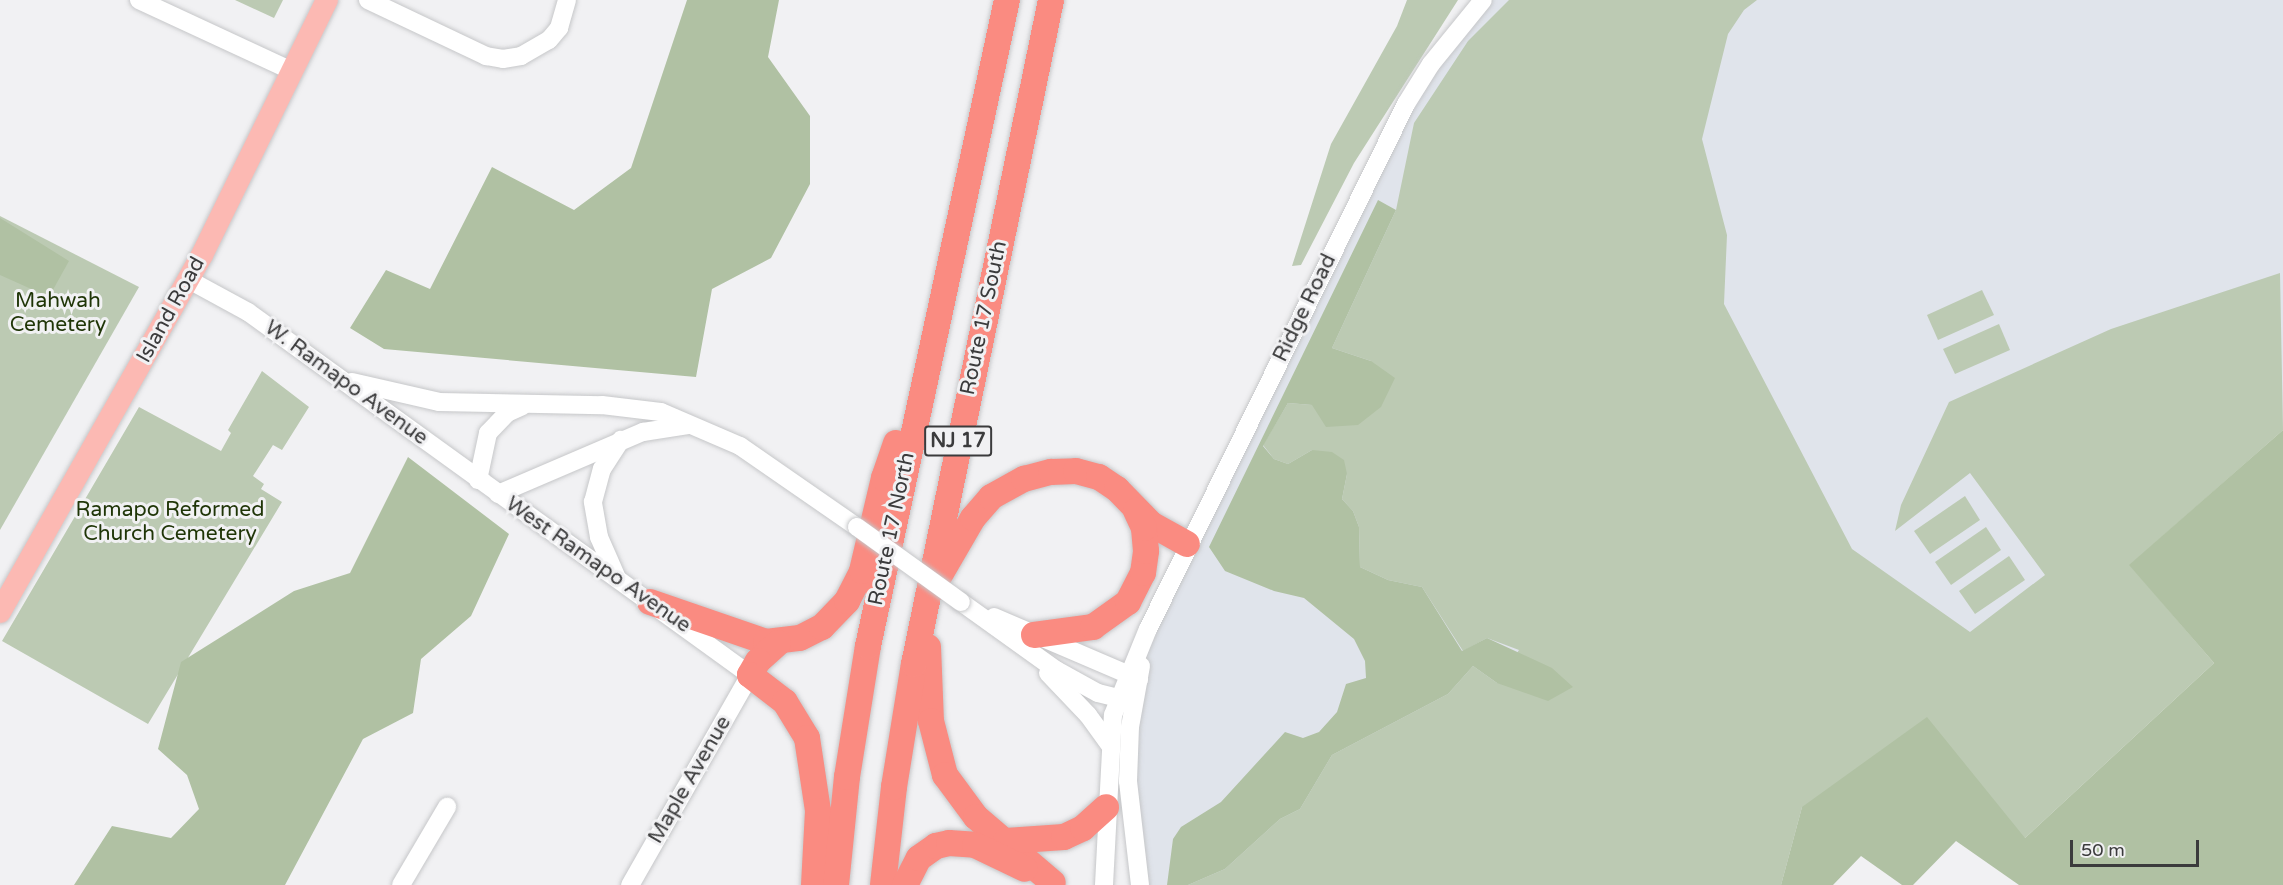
<!DOCTYPE html>
<html>
<head>
<meta charset="utf-8">
<style>
	body { margin:0 }
	#map { position:relative; width:2283px; height:885px; overflow:hidden; background:#f1f1f3; font-family:"Varela Round",sans-serif }
	div>[style] { position:absolute }
	.built>* { inset:0; background:#e0e4eb }
	.green>* { inset:0; background:#bccab3 }
	.forest>* { inset:0; background:#b0c1a3 }
	.roads { filter:drop-shadow(0 0 2px #c6c7c9) drop-shadow(0 0 2px #c6c7c9) }
	.minor>* { height:18px; margin:-9px; padding:0 9px; transform-origin:9px; border-radius:9px; background:#fff }
	.major>* { height:22px; margin:-11px; padding:0 11px; transform-origin:11px; border-radius:11px; background:#fcb9b3 }
	.highway>* { height:26px; margin:-13px; padding:0 13px; transform-origin:13px; border-radius:13px; background:#fa8b81 }
	.bridges { filter:drop-shadow(0 0 2px #c6c7c9) drop-shadow(0 0 2px #c6c7c9) }
	.minor-bridge>* { height:18px; margin:-9px; padding:0 9px; transform-origin:9px; border-radius:9px; background:#fff }
	span { translate:-50% -50%; white-space:nowrap; text-align:center; line-height:1.15; -webkit-text-stroke:6px #f1f1f3; paint-order:stroke }
	.shield-label span { padding:2px 4px; background:#f1f1f3; border:2px solid; border-radius:4px; -webkit-text-stroke-width:0 }
	.shield-label { font-size:20px; color:#3b3b3c; font-weight:700 }
	.park-label { font-size:21px; color:#1f3507 }
	.street-label { font-size:21px; color:#3b3b3c }
	.scale { position:absolute; left:2070px; top:840px; width:129px; height:27px; box-sizing:border-box; border:3px solid #3b3b3c; border-top:0; padding-left:8px; font-size:18px; line-height:21px; white-space:nowrap; color:#3b3b3c; -webkit-text-stroke:4px #f1f1f3; paint-order:stroke }
</style>
</head>
<body>
<div id="map">
	<div class="built">
		<i style="clip-path:polygon(1483px 0,2283px 0,2283px 430px,1802px 807px,1781px 885px,1140px 885px,1129px 809px,1148px 629px,1406px 104px)"></i>
	</div>
	<div class="green">
		<i style="clip-path:polygon(235px 0,283px 0,274px 18px)"></i>
		<i style="clip-path:polygon(1407px 0,1458px 0,1354px 163px,1301px 265px,1292px 266px,1331px 144px,1397px 26px)"></i>
		<i style="clip-path:polygon(1509px 0,1757px 0,1744px 10px,1728px 34px,1702px 139px,1727px 235px,1724px 304px,1852px 549px,1970px 632px,2045px 575px,1970px 473px,1895px 531px,1901px 505px,1949px 402px,2111px 329px,2280px 273px,2283px 430px,2130px 565px,2214px 663px,2025px 838px,1802px 807px,1781px 885px,1188px 885px,1225px 869px,1280px 819px,1300px 809px,1332px 755px,1448px 694px,1473px 666px,1497px 683px,1519px 650px,1487px 638px,1463px 651px,1422px 587px,1388px 580px,1360px 567px,1359px 527px,1353px 511px,1342px 499px,1347px 474px,1312px 450px,1288px 464px,1274px 459px,1263px 445px,1288px 403px,1312px 405px,1371px 361px,1332px 348px,1396px 210px,1414px 123px,1468px 41px)"></i>
		<i style="clip-path:polygon(0 216px,139px 287px,0 530px)"></i>
		<i style="clip-path:polygon(1982px 290px,1994px 315px,1938px 340px,1927px 315px)"></i>
		<i style="clip-path:polygon(1999px 324px,2010px 350px,1955px 374px,1943px 349px)"></i>
		<i style="clip-path:polygon(262px 371px,309px 407px,282px 450px,273px 445px,253px 476px,264px 484px,261px 489px,282px 502px,148px 724px,2px 641px,139px 407px,221px 451px,231px 433px,228px 430px)"></i>
		<i style="clip-path:polygon(1965px 496px,1980px 520px,1930px 554px,1914px 531px)"></i>
		<i style="clip-path:polygon(1986px 527px,2001px 550px,1951px 585px,1935px 562px)"></i>
		<i style="clip-path:polygon(2009px 556px,2025px 580px,1975px 614px,1959px 591px)"></i>
	</div>
	<div class="forest">
		<i style="clip-path:polygon(687px 0,779px 0,768px 57px,810px 116px,810px 184px,771px 258px,712px 289px,696px 377px,384px 349px,350px 328px,386px 270px,430px 289px,492px 167px,574px 210px,631px 168px)"></i>
		<i style="clip-path:polygon(1378px 200px,1396px 210px,1332px 348px,1371px 361px,1395px 378px,1381px 407px,1358px 425px,1326px 427px,1312px 405px,1288px 403px,1263px 446px,1274px 459px,1288px 464px,1312px 450px,1332px 452px,1344px 460px,1347px 474px,1342px 499px,1353px 511px,1359px 527px,1360px 567px,1388px 580px,1422px 587px,1462px 651px,1487px 638px,1552px 668px,1573px 687px,1548px 701px,1497px 683px,1473px 666px,1448px 694px,1332px 755px,1300px 809px,1280px 819px,1225px 869px,1188px 885px,1167px 885px,1173px 839px,1181px 827px,1221px 802px,1285px 732px,1303px 738px,1319px 732px,1337px 712px,1346px 684px,1366px 678px,1365px 661px,1354px 639px,1304px 598px,1274px 591px,1225px 571px,1209px 547px)"></i>
		<i style="clip-path:polygon(0 218px,69px 261px,49px 297px,0 275px)"></i>
		<i style="clip-path:polygon(2283px 430px,2283px 885px,2019px 885px,1956px 841px,1913px 885px,1902px 885px,1861px 856px,1833px 885px,1781px 885px,1802px 807px,1927px 717px,2025px 838px,2214px 663px,2129px 565px)"></i>
		<i style="clip-path:polygon(408px 457px,509px 534px,471px 616px,421px 659px,413px 713px,363px 739px,285px 885px,74px 885px,112px 826px,171px 838px,199px 809px,187px 775px,158px 749px,181px 662px,294px 591px,350px 573px)"></i>
	</div>
	<div class="roads">
		<div class="minor">
			<i style="left:139px;top:0;width:169px;rotate:24.9deg"></i>
			<i style="left:368px;top:0;width:131px;rotate:25.4deg"></i>
			<i style="left:486px;top:56px;width:17px;rotate:10deg"></i>
			<i style="left:503px;top:59px;width:18px;rotate:-9deg"></i>
			<i style="left:521px;top:56px;width:32px;rotate:-30deg"></i>
			<i style="left:549px;top:40px;width:16px;rotate:-50deg"></i>
			<i style="left:559px;top:28px;width:29px;rotate:-74deg"></i>
			<i style="left:189px;top:280px;width:67px;rotate:28.5deg"></i>
			<i style="left:248px;top:312px;width:619px;rotate:35.87deg"></i>
			<i style="left:750px;top:675px;width:242px;rotate:119.7deg"></i>
			<i style="left:352px;top:382px;width:89px;rotate:12.9deg"></i>
			<i style="left:439px;top:402px;width:163px;rotate:1.1deg"></i>
			<i style="left:602px;top:405px;width:59px;rotate:6.8deg"></i>
			<i style="left:661px;top:412px;width:86px;rotate:23.3deg"></i>
			<i style="left:740px;top:446px;width:142px;rotate:34.7deg"></i>
			<i style="left:478px;top:480px;width:48px;rotate:-78deg"></i>
			<i style="left:488px;top:433px;width:28px;rotate:-46deg"></i>
			<i style="left:507px;top:413px;width:17px;rotate:-24deg"></i>
			<i style="left:498px;top:494px;width:158px;rotate:-23.2deg"></i>
			<i style="left:643px;top:432px;width:47px;rotate:-8.7deg"></i>
			<i style="left:617px;top:578px;width:45px;rotate:-113.7deg"></i>
			<i style="left:599px;top:537px;width:36px;rotate:-100deg"></i>
			<i style="left:593px;top:502px;width:34px;rotate:-75deg"></i>
			<i style="left:602px;top:469px;width:35px;rotate:-57deg"></i>
			<i style="left:961px;top:602px;width:117px;rotate:35.6deg"></i>
			<i style="left:1056px;top:670px;width:48px;rotate:28.7deg"></i>
			<i style="left:1098px;top:693px;width:33px;rotate:14deg"></i>
			<i style="left:994px;top:617px;width:158px;rotate:23.2deg"></i>
			<i style="left:1048px;top:673px;width:58px;rotate:46.4deg"></i>
			<i style="left:1088px;top:715px;width:36px;rotate:54deg"></i>
			<i style="left:401px;top:885px;width:91px;rotate:-59.5deg"></i>
			<i style="left:1104px;top:885px;width:170px;rotate:-87deg"></i>
			<i style="left:1113px;top:715px;width:93px;rotate:-67.9deg"></i>
			<i style="left:1148px;top:629px;width:585px;rotate:-63.83deg"></i>
			<i style="left:1406px;top:104px;width:47px;rotate:-58deg"></i>
			<i style="left:1431px;top:64px;width:82px;rotate:-50.9deg"></i>
			<i style="left:1140px;top:885px;width:105px;rotate:-96.6deg"></i>
			<i style="left:1128px;top:781px;width:54px;rotate:-87.9deg"></i>
			<i style="left:1130px;top:727px;width:62px;rotate:-79.8deg"></i>
		</div>
		<div class="major">
			<i style="left:0;top:612px;width:410px;rotate:-60.5deg"></i>
			<i style="left:202px;top:255px;width:284px;rotate:-63.9deg"></i>
		</div>
		<div class="highway">
			<i style="left:937px;top:580px;width:72px;rotate:-59.9deg"></i>
			<i style="left:973px;top:518px;width:28px;rotate:-49deg"></i>
			<i style="left:991px;top:497px;width:38px;rotate:-29deg"></i>
			<i style="left:1024px;top:479px;width:28px;rotate:-15deg"></i>
			<i style="left:1051px;top:472px;width:25px;rotate:-2deg"></i>
			<i style="left:1076px;top:471px;width:24px;rotate:15deg"></i>
			<i style="left:1099px;top:477px;width:22px;rotate:34deg"></i>
			<i style="left:1117px;top:489px;width:49px;rotate:45.8deg"></i>
			<i style="left:1151px;top:524px;width:41px;rotate:29.1deg"></i>
			<i style="left:650px;top:602px;width:123px;rotate:19deg"></i>
			<i style="left:766px;top:642px;width:34px;rotate:-7deg"></i>
			<i style="left:800px;top:638px;width:25px;rotate:-27deg"></i>
			<i style="left:822px;top:627px;width:36px;rotate:-46deg"></i>
			<i style="left:847px;top:601px;width:34px;rotate:-63deg"></i>
			<i style="left:862px;top:571px;width:96px;rotate:-76.7deg"></i>
			<i style="left:884px;top:478px;width:37px;rotate:-71deg"></i>
			<i style="left:1034px;top:635px;width:60px;rotate:-7.7deg"></i>
			<i style="left:1093px;top:627px;width:43px;rotate:-35.5deg"></i>
			<i style="left:1128px;top:602px;width:33px;rotate:-63deg"></i>
			<i style="left:1143px;top:573px;width:22px;rotate:-82deg"></i>
			<i style="left:1146px;top:551px;width:23px;rotate:-95deg"></i>
			<i style="left:1144px;top:528px;width:19px;rotate:-115deg"></i>
			<i style="left:778px;top:643px;width:27px;rotate:138deg"></i>
			<i style="left:758px;top:661px;width:16px;rotate:120deg"></i>
			<i style="left:750px;top:675px;width:44px;rotate:37.6deg"></i>
			<i style="left:785px;top:702px;width:42px;rotate:58.6deg"></i>
			<i style="left:807px;top:738px;width:74px;rotate:81.4deg"></i>
			<i style="left:818px;top:811px;width:74px;rotate:93.1deg"></i>
			<i style="left:928px;top:647px;width:74px;rotate:87.7deg"></i>
			<i style="left:931px;top:721px;width:56px;rotate:75.5deg"></i>
			<i style="left:945px;top:775px;width:52px;rotate:53.6deg"></i>
			<i style="left:976px;top:817px;width:101px;rotate:40.6deg"></i>
			<i style="left:1006px;top:841px;width:58px;rotate:-3.9deg"></i>
			<i style="left:1064px;top:837px;width:21px;rotate:-25deg"></i>
			<i style="left:1083px;top:828px;width:31px;rotate:-42deg"></i>
			<i style="left:836px;top:885px;width:109px;rotate:-84.2deg"></i>
			<i style="left:847px;top:777px;width:133px;rotate:-80.9deg"></i>
			<i style="left:868px;top:646px;width:661px;rotate:-77.86deg"></i>
			<i style="left:883px;top:885px;width:99px;rotate:-83.6deg"></i>
			<i style="left:894px;top:787px;width:125px;rotate:-80.8deg"></i>
			<i style="left:914px;top:664px;width:678px;rotate:-78.34deg"></i>
			<i style="left:905px;top:885px;width:30px;rotate:-63deg"></i>
			<i style="left:919px;top:858px;width:21px;rotate:-35deg"></i>
			<i style="left:936px;top:846px;width:13px;rotate:-13deg"></i>
			<i style="left:949px;top:843px;width:26px;rotate:4deg"></i>
			<i style="left:975px;top:845px;width:55px;rotate:25.6deg"></i>
		</div>
	</div>
	<div class="bridges">
		<div class="minor-bridge">
			<i style="left:857px;top:527px;width:128px;rotate:35.8deg"></i>
		</div>
	</div>
	<div class="shield-label">
		<span style="left:958px;top:441px">NJ 17</span>
	</div>
	<div class="park-label">
		<span style="left:58px;top:313px">Mahwah<br>Cemetery</span>
		<span style="left:170px;top:522px">Ramapo Reformed<br>Church Cemetery</span>
	</div>
	<div class="street-label">
		<span style="left:1305px;top:308px;rotate:-64deg">Ridge Road</span>
		<span style="left:171px;top:310px;rotate:-61deg">Island Road</span>
		<span style="left:984px;top:318px;rotate:-78deg">Route 17 South</span>
		<span style="left:346px;top:383px;rotate:36deg">W. Ramapo Avenue</span>
		<span style="left:892px;top:529px;rotate:-78deg">Route 17 North</span>
		<span style="left:598px;top:565px;rotate:35deg">West Ramapo Avenue</span>
		<span style="left:690px;top:780px;rotate:-60deg">Maple Avenue</span>
	</div>
	<div class="scale">50 m</div>
</div>
</body>
</html>
